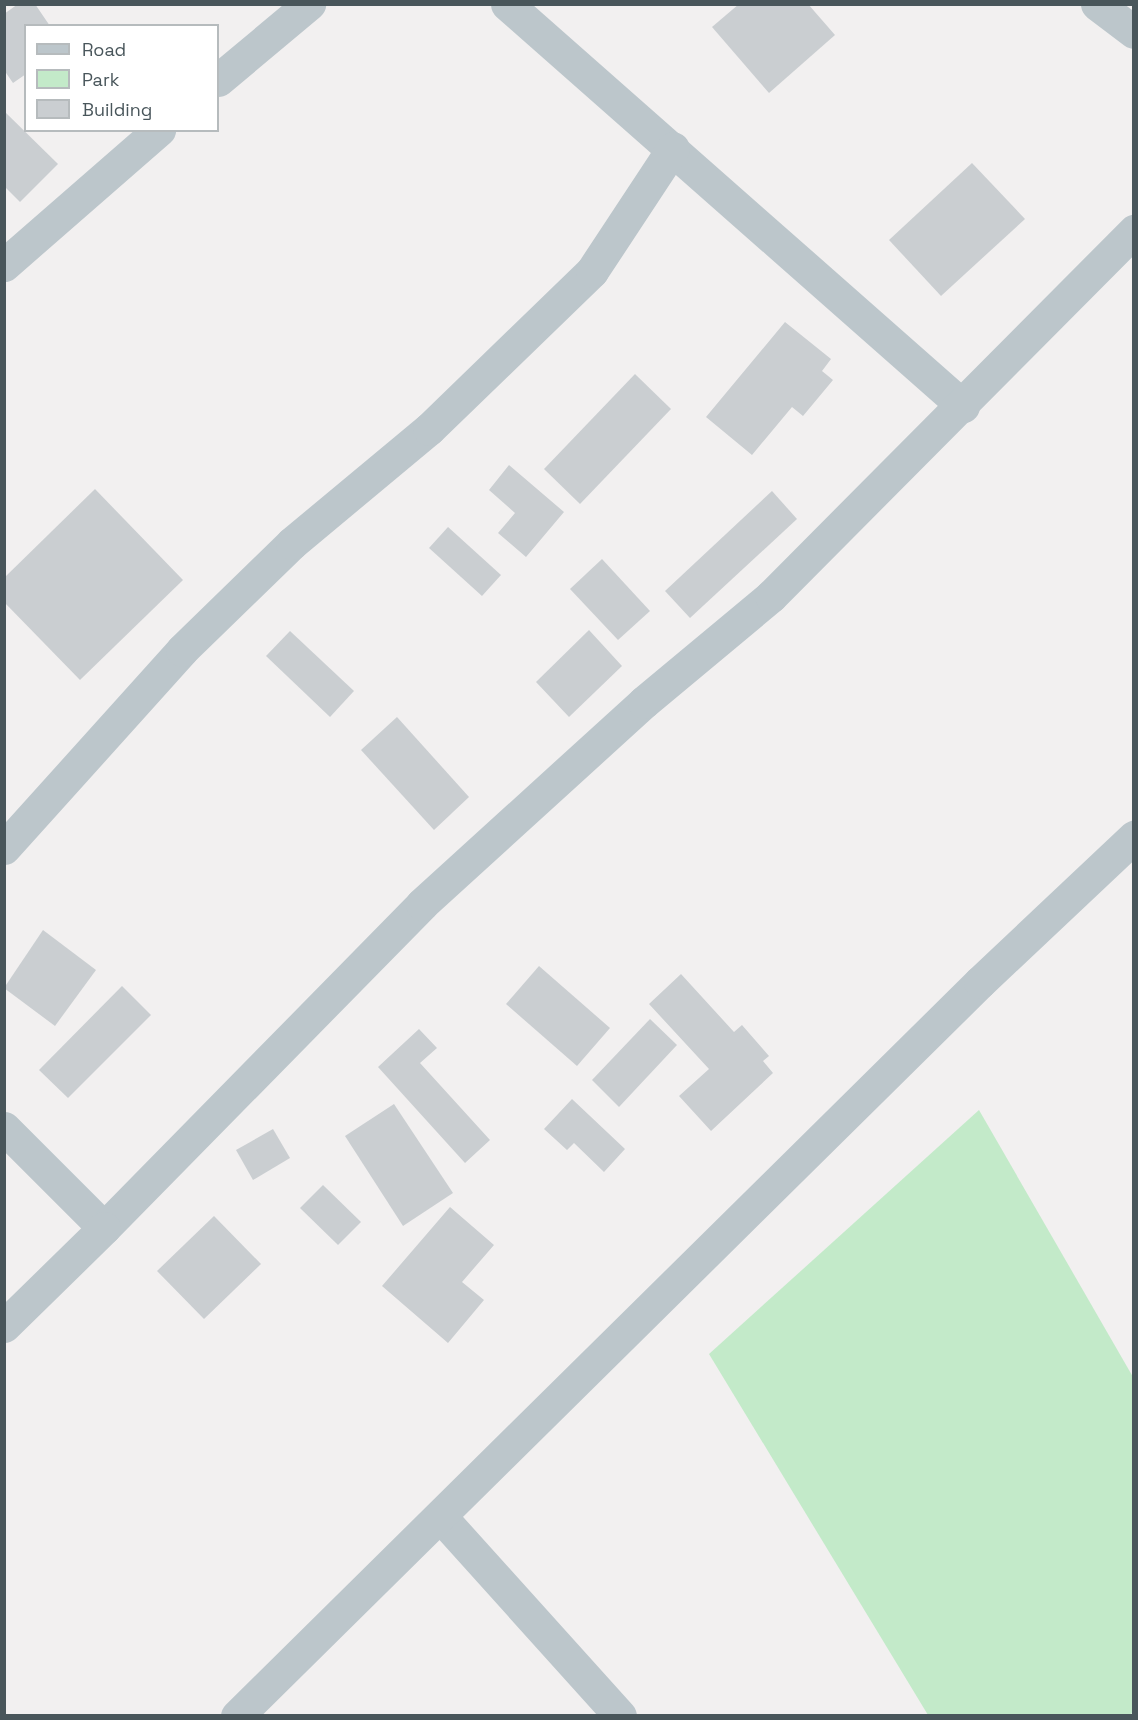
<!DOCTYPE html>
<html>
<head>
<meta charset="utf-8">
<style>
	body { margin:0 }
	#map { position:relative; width:1138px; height:1720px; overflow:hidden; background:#f2f0f0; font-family:"Space Grotesk",sans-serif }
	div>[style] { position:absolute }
	.green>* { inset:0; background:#c3eac9 }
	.building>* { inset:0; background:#caced1 }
	.minor>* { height:33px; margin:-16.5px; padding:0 16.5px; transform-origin:16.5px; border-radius:16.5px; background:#bcc6cb }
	span { translate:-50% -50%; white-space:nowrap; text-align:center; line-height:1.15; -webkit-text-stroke:4.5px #fff; paint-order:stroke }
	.frame { position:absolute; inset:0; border:6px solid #49565b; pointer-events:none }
	.legend { position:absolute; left:24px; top:24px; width:195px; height:108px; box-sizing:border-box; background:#fff; border:2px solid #b6bbbd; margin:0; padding:8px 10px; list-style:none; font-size:18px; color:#49565b }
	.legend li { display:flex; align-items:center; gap:12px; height:30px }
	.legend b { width:30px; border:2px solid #b6bbbd }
</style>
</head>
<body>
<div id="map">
	<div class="green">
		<i style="clip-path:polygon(979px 1110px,1133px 1377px,1134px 1712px,1129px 1715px,928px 1715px,709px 1354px)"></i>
	</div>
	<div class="building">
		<i style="clip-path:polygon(18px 4px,35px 4px,50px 26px,26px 26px,26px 74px,13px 83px,4px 70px,4px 14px)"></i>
		<i style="clip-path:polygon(739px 4px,808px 4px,835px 35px,769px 93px,712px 27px)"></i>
		<i style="clip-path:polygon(4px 111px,58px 164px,20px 202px,4px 186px)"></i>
		<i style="clip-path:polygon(972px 163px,1025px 219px,941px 296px,889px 240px)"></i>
		<i style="clip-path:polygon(785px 322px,831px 359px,822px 371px,833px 380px,803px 416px,792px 407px,752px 455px,706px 417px)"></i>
		<i style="clip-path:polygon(635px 374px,671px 409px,580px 504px,544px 469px)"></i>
		<i style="clip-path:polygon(509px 465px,564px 512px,526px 557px,498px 533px,515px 513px,489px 490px)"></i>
		<i style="clip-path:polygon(95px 489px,183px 580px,80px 680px,4px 602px,4px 578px)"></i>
		<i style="clip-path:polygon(772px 491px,797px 519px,690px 618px,665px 591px)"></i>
		<i style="clip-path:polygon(448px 527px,501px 575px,482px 596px,429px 548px)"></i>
		<i style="clip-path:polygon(602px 559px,650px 611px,618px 640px,570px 589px)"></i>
		<i style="clip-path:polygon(589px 630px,622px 666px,569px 717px,536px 682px)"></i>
		<i style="clip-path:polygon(290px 631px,354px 691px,330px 717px,266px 656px)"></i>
		<i style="clip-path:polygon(397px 717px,469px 797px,434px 830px,361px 750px)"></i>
		<i style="clip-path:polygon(43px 930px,96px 970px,55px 1026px,4px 988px)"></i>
		<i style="clip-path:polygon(539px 966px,610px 1028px,577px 1066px,506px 1004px)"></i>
		<i style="clip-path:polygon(681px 974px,734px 1032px,742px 1025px,769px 1056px,763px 1061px,773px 1073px,711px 1131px,679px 1096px,709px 1069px,649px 1004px)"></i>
		<i style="clip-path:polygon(122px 986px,151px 1015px,68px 1098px,39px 1070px)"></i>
		<i style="clip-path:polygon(650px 1019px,677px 1045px,619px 1107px,592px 1080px)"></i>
		<i style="clip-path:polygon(419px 1029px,437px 1048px,420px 1063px,490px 1140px,465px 1163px,378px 1067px)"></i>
		<i style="clip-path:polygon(572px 1099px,625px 1149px,604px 1172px,574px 1143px,567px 1150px,544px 1129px)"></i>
		<i style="clip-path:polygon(394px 1104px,453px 1193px,403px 1226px,345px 1136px)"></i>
		<i style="clip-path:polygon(273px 1129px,290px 1158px,253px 1180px,236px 1150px)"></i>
		<i style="clip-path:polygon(323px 1185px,361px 1222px,338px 1245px,300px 1208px)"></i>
		<i style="clip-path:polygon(450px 1207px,494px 1245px,462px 1282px,484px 1300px,448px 1343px,382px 1286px)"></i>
		<i style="clip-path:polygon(214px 1216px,261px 1264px,204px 1319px,157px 1271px)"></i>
	</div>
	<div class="minor">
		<i style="left:507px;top:4px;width:608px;rotate:41.4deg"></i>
		<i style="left:1097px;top:4px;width:46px;rotate:37.1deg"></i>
		<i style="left:218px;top:80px;width:119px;rotate:-39.9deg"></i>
		<i style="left:4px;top:265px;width:206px;rotate:-41.1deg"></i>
		<i style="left:4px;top:848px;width:266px;rotate:-48deg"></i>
		<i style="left:182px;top:650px;width:153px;rotate:-44.2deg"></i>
		<i style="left:292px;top:543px;width:178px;rotate:-39.8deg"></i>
		<i style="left:429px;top:429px;width:227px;rotate:-44.1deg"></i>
		<i style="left:592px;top:271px;width:147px;rotate:-56.6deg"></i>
		<i style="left:4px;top:1128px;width:141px;rotate:45deg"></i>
		<i style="left:104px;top:1228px;width:454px;rotate:-45.5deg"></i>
		<i style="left:422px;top:904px;width:300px;rotate:-42.3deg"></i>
		<i style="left:644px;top:702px;width:165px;rotate:-39.8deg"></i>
		<i style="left:771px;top:596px;width:515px;rotate:-45.16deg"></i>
		<i style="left:4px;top:1326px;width:140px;rotate:-44.4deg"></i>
		<i style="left:440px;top:1516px;width:269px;rotate:48deg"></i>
		<i style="left:237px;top:1716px;width:1044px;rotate:-44.65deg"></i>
		<i style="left:980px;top:982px;width:212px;rotate:-43.3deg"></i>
	</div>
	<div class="frame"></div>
	<ul class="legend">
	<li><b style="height:8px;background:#bcc6cb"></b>Road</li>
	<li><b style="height:16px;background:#c3eac9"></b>Park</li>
	<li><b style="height:16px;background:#caced1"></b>Building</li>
	</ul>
</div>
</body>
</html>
